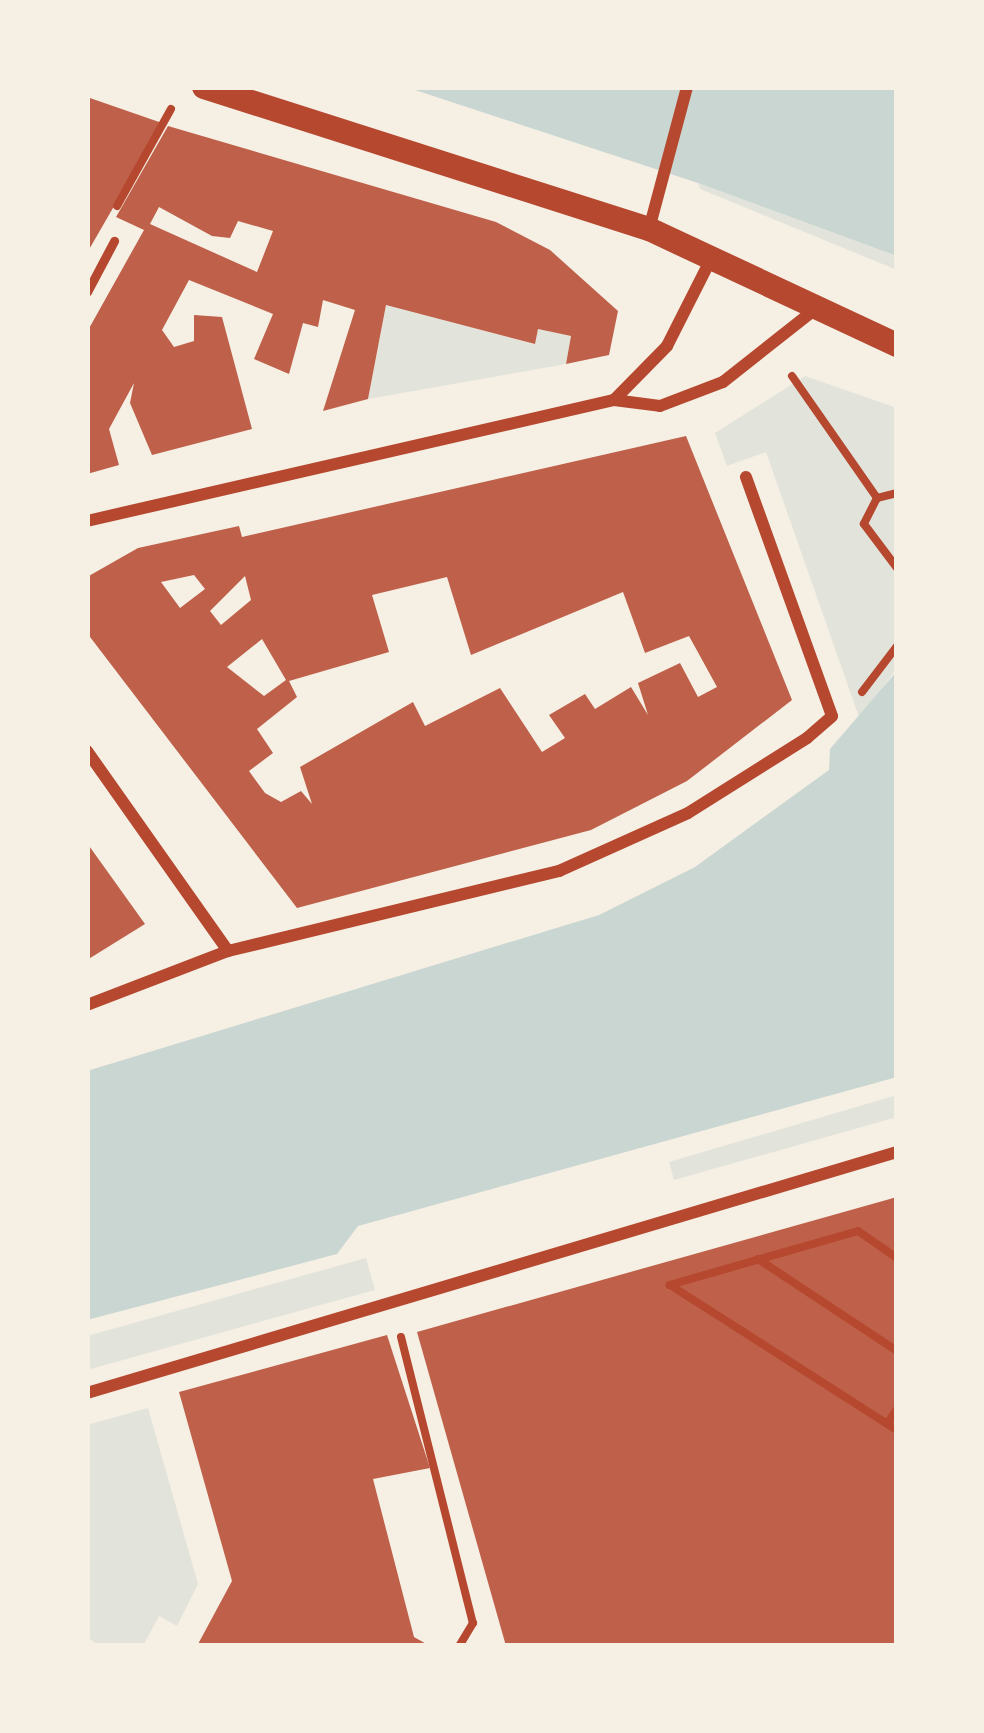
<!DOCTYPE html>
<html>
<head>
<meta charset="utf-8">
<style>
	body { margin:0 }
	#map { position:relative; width:984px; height:1733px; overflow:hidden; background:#f6efe4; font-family:Cabin,sans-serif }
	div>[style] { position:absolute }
	.green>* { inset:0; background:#e2e4dc }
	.water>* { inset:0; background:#c9d6d2 }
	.building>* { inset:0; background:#bf614a }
	.path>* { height:8px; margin:-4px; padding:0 4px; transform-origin:4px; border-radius:4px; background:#b5482f }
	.service>* { height:9px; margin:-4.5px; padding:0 4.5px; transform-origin:4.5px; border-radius:4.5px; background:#b5482f }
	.minor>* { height:12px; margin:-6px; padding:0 6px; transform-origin:6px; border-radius:6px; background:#b5482f }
	.secondary>* { height:24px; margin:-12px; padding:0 12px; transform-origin:12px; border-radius:12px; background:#b5482f }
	span { translate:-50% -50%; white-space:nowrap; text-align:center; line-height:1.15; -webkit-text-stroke:12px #f6efe4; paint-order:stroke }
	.frame { position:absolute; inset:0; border:90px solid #f6efe4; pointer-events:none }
</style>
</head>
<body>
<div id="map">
	<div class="green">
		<i style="clip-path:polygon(698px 183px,897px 256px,897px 270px,700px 189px)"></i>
		<i style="clip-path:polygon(386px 305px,534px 344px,538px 329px,571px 336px,566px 364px,368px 399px)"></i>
		<i style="clip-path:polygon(805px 376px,897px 408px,897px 668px,860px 720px,766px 452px,727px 466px,715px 433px)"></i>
		<i style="clip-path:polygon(897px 1095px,897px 1117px,674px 1180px,669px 1162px)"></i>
		<i style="clip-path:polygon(366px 1258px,375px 1290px,87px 1370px,87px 1336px)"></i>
		<i style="clip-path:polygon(148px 1408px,198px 1584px,177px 1626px,159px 1616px,143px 1646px,100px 1646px,87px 1637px,87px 1425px)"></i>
	</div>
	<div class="water">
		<i style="clip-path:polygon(406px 87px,897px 87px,897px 256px,698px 183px)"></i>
		<i style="clip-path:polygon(897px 671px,897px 1077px,358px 1226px,337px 1254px,87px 1320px,87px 1071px,599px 915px,695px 867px,829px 770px,830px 749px)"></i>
	</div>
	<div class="building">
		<i style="clip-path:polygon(87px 97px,162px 123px,87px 253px)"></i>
		<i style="clip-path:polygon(evenodd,168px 126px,496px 222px,550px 250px,618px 311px,609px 355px,566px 364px,571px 336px,538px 329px,535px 344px,386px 305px,368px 399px,323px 411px,355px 310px,323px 300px,318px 327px,303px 323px,289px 374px,254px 359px,273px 314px,189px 280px,162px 330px,174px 347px,194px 341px,194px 315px,222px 317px,252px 429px,152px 455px,130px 403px,134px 383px,109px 429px,119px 465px,87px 474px,87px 332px,144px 230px,116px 217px,168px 126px,159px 207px,212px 236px,230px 238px,238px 221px,273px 231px,257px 272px,150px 224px,159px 207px)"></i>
		<i style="clip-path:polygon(evenodd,686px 436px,792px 700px,687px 781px,591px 830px,297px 908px,87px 633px,87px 577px,138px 548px,239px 526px,242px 537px,686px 436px,194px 575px,205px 589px,180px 608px,161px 582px,194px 575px,686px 436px,245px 576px,251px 600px,221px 625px,210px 611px,245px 576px,686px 436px,447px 577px,471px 655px,623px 592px,645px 653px,689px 636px,717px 687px,698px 697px,680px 663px,638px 683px,648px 715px,631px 687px,595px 709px,585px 694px,549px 715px,565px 738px,542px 752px,500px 688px,425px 726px,413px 702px,300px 767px,312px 804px,301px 791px,281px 802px,265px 793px,249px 771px,273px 753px,257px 729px,297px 697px,289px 681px,389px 652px,372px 595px,447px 577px,686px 436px,262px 639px,286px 680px,264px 696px,227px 667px,262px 639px)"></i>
		<i style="clip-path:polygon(87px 843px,145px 924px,87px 960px)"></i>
		<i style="clip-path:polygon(897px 1197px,897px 1646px,506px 1646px,417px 1332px)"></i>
		<i style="clip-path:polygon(387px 1335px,430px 1468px,373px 1479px,414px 1637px,430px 1646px,197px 1646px,232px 1581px,179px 1392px)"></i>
	</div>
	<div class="path">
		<i style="left:117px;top:206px;width:111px;rotate:-60.9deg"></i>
		<i style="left:792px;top:376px;width:149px;rotate:55.1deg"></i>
		<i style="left:897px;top:493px;width:21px;rotate:166deg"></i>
		<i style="left:877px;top:498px;width:29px;rotate:117deg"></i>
		<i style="left:864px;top:524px;width:55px;rotate:53.1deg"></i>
		<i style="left:862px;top:692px;width:58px;rotate:-52.7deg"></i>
		<i style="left:897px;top:1258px;width:47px;rotate:-145.3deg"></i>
		<i style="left:858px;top:1231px;width:196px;rotate:164deg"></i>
		<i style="left:670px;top:1285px;width:269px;rotate:32.6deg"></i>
		<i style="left:758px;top:1259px;width:167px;rotate:33.5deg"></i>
		<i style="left:401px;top:1337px;width:295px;rotate:75.9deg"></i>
		<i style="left:473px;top:1623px;width:27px;rotate:121deg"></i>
		<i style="left:887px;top:1424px;width:18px;rotate:-56deg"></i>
	</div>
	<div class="service">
		<i style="left:87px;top:292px;width:58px;rotate:-62.1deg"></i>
	</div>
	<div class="minor">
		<i style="left:649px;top:229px;width:147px;rotate:-75deg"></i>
		<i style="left:615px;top:399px;width:74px;rotate:-45.5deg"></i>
		<i style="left:667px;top:346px;width:102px;rotate:-63.2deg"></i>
		<i style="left:87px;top:521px;width:541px;rotate:-12.93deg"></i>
		<i style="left:614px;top:400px;width:46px;rotate:7.4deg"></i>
		<i style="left:660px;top:406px;width:67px;rotate:-20.9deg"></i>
		<i style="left:723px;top:382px;width:115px;rotate:-38.3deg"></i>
		<i style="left:87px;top:751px;width:245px;rotate:54.8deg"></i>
		<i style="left:87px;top:1005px;width:151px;rotate:-21deg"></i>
		<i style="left:228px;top:951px;width:341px;rotate:-13.6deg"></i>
		<i style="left:559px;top:871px;width:141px;rotate:-24.2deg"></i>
		<i style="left:688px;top:813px;width:141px;rotate:-32.2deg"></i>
		<i style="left:807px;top:738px;width:33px;rotate:-41deg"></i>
		<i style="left:832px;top:716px;width:254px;rotate:-109.8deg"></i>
		<i style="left:87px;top:1393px;width:845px;rotate:-16.57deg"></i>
	</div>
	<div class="secondary">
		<i style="left:204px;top:87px;width:467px;rotate:17.7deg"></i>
		<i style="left:649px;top:229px;width:274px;rotate:25.1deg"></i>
	</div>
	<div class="frame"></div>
</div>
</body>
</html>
